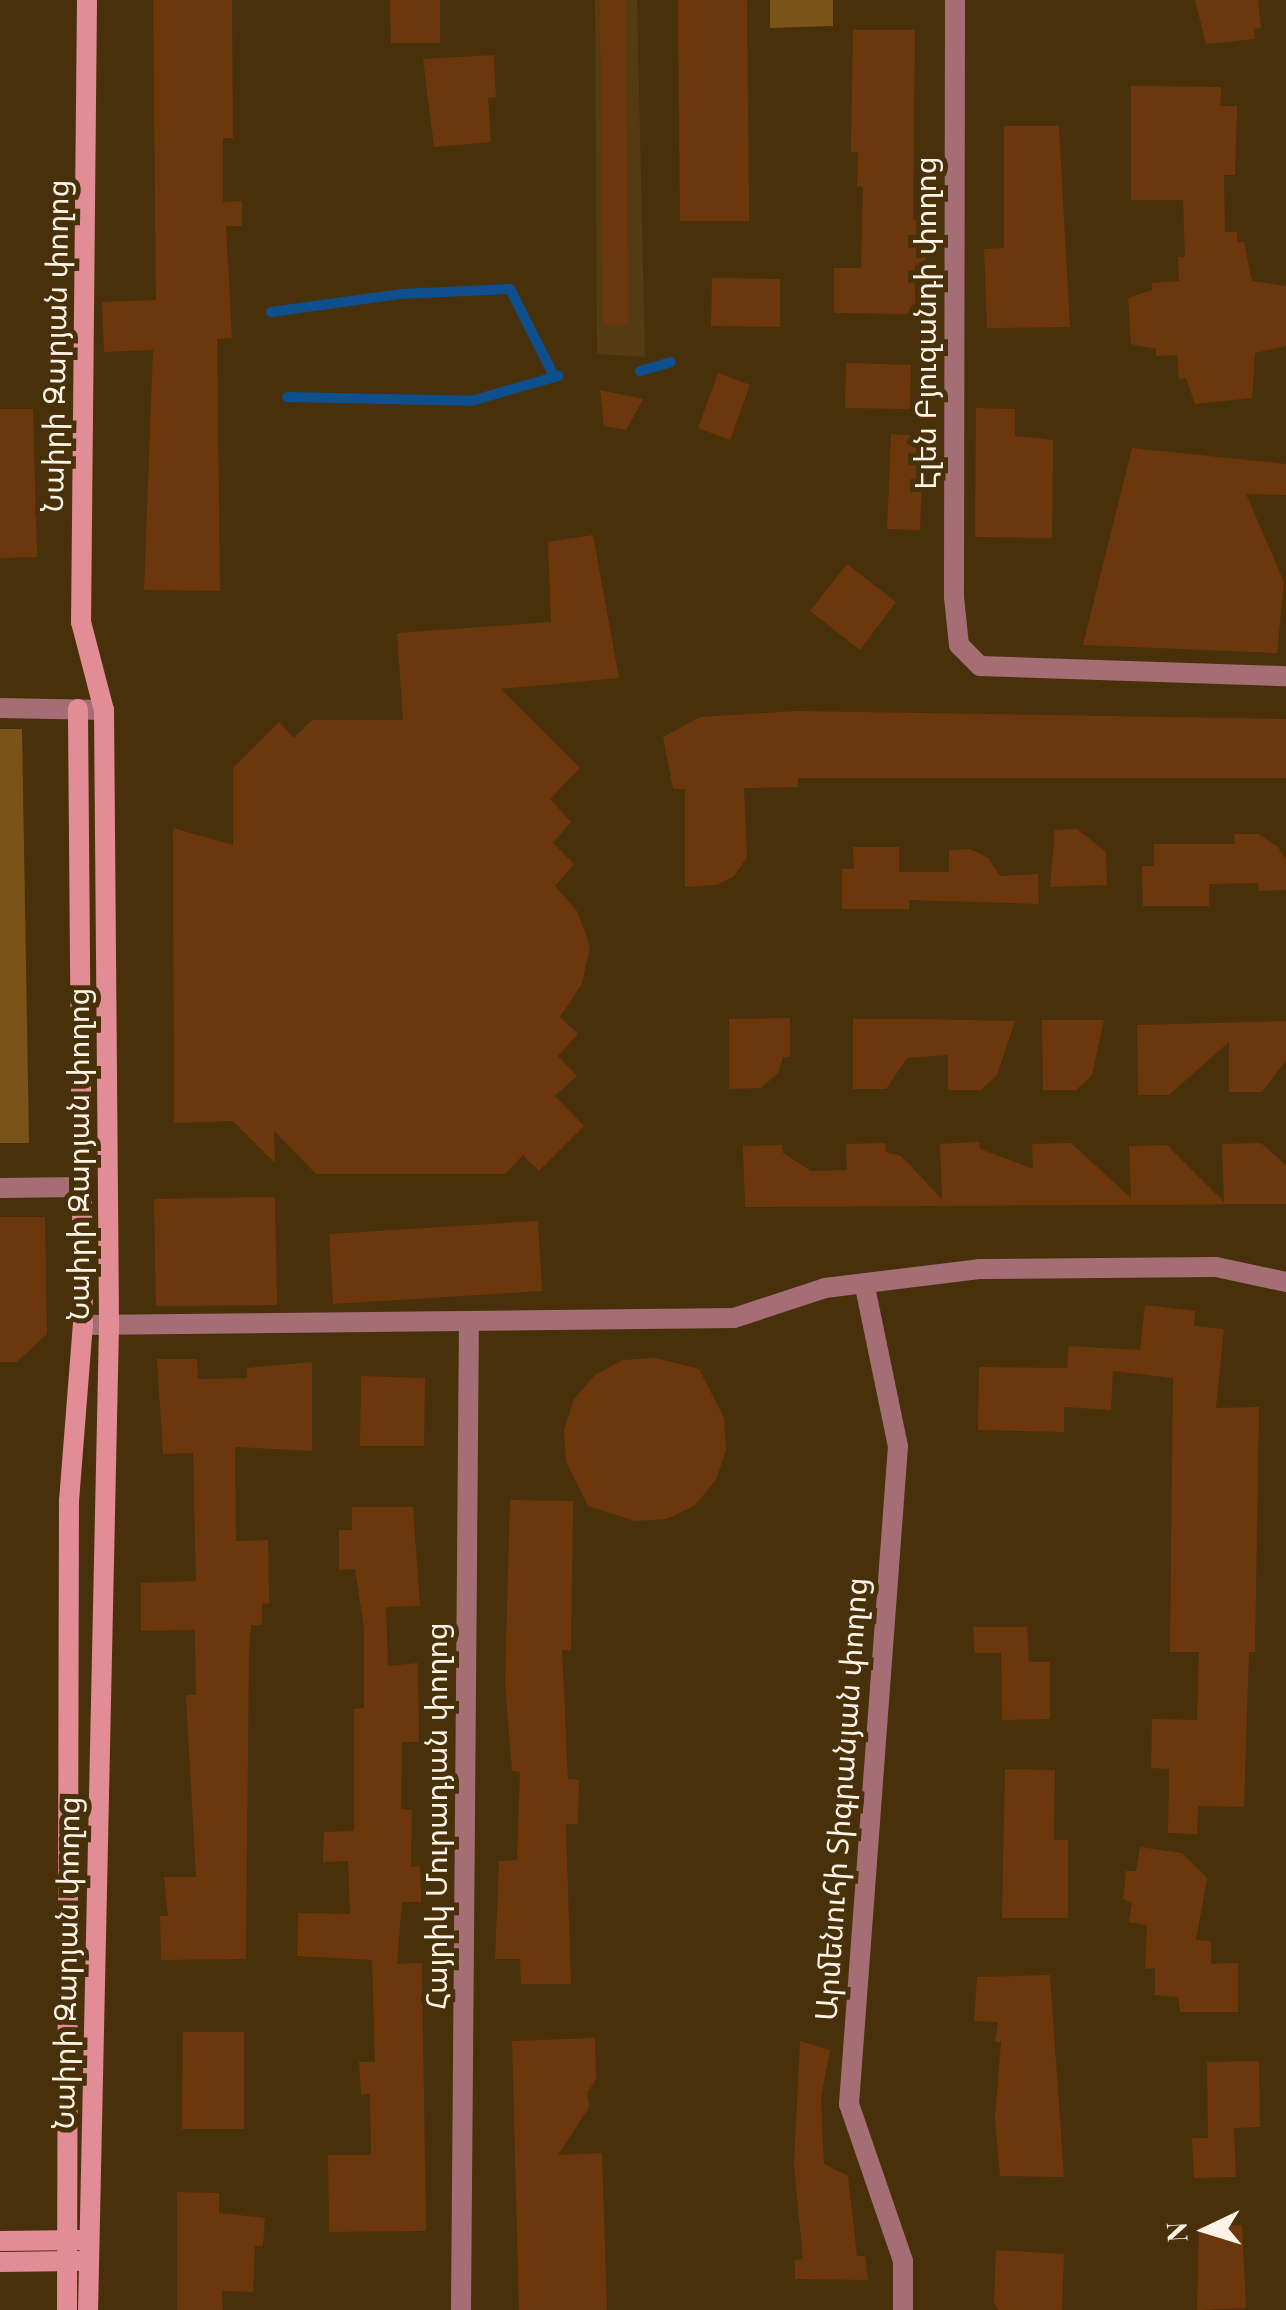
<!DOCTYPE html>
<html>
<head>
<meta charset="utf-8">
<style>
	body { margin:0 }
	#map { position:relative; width:1286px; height:2310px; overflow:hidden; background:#48300b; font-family:"Playfair Display","Noto Sans Armenian",serif }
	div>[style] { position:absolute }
	.built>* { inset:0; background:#553b11 }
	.green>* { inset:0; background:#7a5318 }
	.stream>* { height:10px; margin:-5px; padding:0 5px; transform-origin:5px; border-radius:5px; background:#0e4f8e }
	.building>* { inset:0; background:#6c370d }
	.street>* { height:20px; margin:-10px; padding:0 10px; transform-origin:10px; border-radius:10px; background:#a46e74 }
	.secondary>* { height:20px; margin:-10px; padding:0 10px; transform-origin:10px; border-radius:10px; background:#e28d96 }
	span { translate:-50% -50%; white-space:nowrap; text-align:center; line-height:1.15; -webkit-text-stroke:10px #48300b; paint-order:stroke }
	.street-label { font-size:30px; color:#fdf3e6 }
	.north { position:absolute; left:1156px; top:2180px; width:100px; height:100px; -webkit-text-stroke:8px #48300b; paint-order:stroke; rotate:266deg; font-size:28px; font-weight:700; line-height:40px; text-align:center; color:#fdf3e6 }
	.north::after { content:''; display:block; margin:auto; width:35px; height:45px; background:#fdf3e6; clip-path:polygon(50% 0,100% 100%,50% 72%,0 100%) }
</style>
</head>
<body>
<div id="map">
	<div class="built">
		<i style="clip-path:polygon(595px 0,637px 0,645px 357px,597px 354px)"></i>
	</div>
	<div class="green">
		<i style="clip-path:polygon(770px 0,833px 0,833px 26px,770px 28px)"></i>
		<i style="clip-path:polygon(0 729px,22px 729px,29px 1143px,0 1143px)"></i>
	</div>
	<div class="stream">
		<i style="left:271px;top:312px;width:130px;rotate:-7.9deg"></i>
		<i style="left:400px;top:294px;width:110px;rotate:-2.6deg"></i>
		<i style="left:510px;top:289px;width:97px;rotate:63.2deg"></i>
		<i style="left:640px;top:371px;width:32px;rotate:-16deg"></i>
		<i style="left:287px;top:397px;width:184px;rotate:1.2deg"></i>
		<i style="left:471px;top:401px;width:91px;rotate:-16deg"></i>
	</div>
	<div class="building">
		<i style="clip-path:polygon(153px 0,232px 0,233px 138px,223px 138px,223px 202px,242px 201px,242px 226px,226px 226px,232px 338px,217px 339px,220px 591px,144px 590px,153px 350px,104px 352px,102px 302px,156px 300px)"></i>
		<i style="clip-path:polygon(390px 0,440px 0,440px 43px,391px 43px)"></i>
		<i style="clip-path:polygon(600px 0,626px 0,628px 325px,603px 325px)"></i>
		<i style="clip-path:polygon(678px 0,747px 0,749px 221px,680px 221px)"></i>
		<i style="clip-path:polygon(1195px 0,1258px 0,1261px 28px,1254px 29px,1255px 39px,1206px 44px)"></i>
		<i style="clip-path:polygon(853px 30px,915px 30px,913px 220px,927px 220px,926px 265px,915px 265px,915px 314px,834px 313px,834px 268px,861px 268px,863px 187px,857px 186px,858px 152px,851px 152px)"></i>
		<i style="clip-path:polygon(494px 55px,496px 97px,488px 98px,491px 142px,434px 147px,423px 59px)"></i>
		<i style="clip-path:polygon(1131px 86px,1221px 87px,1220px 106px,1237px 106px,1235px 175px,1224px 175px,1225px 232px,1237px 232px,1237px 242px,1244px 242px,1252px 281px,1286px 286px,1286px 346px,1255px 353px,1252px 398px,1195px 404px,1186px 378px,1179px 379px,1177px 355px,1156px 356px,1156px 349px,1131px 344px,1128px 298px,1152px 290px,1152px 283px,1179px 281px,1178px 257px,1185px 257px,1183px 200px,1131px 200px)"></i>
		<i style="clip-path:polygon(1004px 126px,1059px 126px,1070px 327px,987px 328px,984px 249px,1004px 248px)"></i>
		<i style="clip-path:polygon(712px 278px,780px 279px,780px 327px,711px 326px)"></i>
		<i style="clip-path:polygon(846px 363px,911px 365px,910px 409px,845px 408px)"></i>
		<i style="clip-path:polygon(718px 373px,750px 385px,730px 440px,698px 428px)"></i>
		<i style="clip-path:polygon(600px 390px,643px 399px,626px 430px,604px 426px)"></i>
		<i style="clip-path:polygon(976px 408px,1015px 409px,1015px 436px,1053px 440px,1052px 538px,975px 537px)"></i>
		<i style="clip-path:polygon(0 409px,33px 409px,37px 557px,0 558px)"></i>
		<i style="clip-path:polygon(891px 434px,924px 436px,920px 530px,887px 529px)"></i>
		<i style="clip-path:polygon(1132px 448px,1286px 464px,1286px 495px,1246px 494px,1284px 582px,1277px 653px,1083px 645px)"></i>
		<i style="clip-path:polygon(593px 535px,619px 678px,501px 689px,580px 768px,550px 799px,571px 822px,553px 843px,574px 864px,555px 886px,577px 911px,590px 946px,582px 984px,560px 1017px,578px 1034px,558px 1056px,577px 1076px,555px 1096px,584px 1126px,539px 1171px,523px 1155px,505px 1174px,316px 1174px,274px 1131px,275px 1163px,233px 1121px,174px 1123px,173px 828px,233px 845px,233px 768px,279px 722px,294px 738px,312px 720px,403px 720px,397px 633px,551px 622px,548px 542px)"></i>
		<i style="clip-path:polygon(847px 564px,896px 602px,860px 650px,810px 611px)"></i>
		<i style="clip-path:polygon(797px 711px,1286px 719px,1286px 778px,798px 778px,798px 787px,744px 788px,747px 857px,734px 876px,717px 885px,685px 887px,685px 789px,673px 789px,663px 737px,700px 717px)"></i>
		<i style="clip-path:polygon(1077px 829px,1106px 852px,1107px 885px,1050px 887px,1055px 830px)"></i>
		<i style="clip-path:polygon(1234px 834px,1258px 834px,1278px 847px,1286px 860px,1286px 890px,1259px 891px,1258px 883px,1209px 884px,1209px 906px,1143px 906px,1142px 866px,1154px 866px,1154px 844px,1235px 844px)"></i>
		<i style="clip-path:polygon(853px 847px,899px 847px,899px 872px,949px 872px,949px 850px,970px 849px,988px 858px,1000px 876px,1038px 874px,1039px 904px,909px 900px,909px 909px,842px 909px,842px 869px,854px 869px)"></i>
		<i style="clip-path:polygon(790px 1018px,790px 1057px,783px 1057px,778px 1073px,761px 1088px,729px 1089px,729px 1019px)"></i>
		<i style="clip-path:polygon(853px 1019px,914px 1019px,1015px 1021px,997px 1075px,981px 1090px,948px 1090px,948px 1055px,907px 1058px,886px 1089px,853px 1089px)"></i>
		<i style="clip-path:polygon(1042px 1020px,1104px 1020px,1092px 1075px,1076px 1090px,1043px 1090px)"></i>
		<i style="clip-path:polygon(1286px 1021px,1286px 1060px,1262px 1092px,1229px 1092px,1229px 1042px,1169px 1095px,1138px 1095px,1137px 1025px)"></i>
		<i style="clip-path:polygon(979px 1142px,980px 1149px,1033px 1169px,1032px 1144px,1071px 1143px,1131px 1198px,1129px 1146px,1167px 1145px,1224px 1202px,1222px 1144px,1261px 1143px,1286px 1165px,1286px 1204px,745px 1207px,743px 1146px,782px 1145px,783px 1153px,811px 1171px,847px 1170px,846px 1144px,885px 1143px,886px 1152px,901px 1156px,942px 1199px,940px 1144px)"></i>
		<i style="clip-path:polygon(275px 1197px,277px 1305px,156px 1306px,154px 1199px)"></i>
		<i style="clip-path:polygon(0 1217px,45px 1217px,47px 1334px,17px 1362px,0 1362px)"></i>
		<i style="clip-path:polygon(538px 1221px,542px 1291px,333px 1304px,329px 1234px)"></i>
		<i style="clip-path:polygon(1145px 1305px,1195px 1311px,1194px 1326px,1224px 1329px,1216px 1408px,1259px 1407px,1255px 1652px,1249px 1652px,1244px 1807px,1198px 1806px,1197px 1834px,1168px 1833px,1169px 1769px,1151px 1768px,1152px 1719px,1197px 1720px,1199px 1652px,1170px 1652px,1173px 1378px,1113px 1371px,1111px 1410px,1064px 1407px,1064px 1432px,978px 1430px,979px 1367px,1067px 1368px,1069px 1346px,1140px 1350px)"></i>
		<i style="clip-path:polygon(655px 1358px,699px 1369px,724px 1418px,726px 1450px,716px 1480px,695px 1505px,667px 1519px,635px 1521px,588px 1506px,566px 1462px,564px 1430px,574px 1399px,595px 1375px,623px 1360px)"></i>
		<i style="clip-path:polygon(157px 1359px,197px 1359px,198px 1379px,247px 1378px,247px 1368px,312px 1362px,312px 1451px,235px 1447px,236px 1541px,268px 1540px,269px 1603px,262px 1604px,262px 1625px,251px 1625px,249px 1650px,246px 1959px,161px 1960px,160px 1916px,168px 1916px,164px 1877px,196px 1877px,186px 1695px,196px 1695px,195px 1630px,141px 1631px,141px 1583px,196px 1581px,193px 1453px,163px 1454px)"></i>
		<i style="clip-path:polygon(361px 1376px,425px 1378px,424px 1446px,360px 1446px)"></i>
		<i style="clip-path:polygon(510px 1500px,573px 1501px,571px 1650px,562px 1650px,568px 1779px,579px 1780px,578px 1824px,566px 1824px,571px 1984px,521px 1984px,520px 1959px,495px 1959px,499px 1861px,517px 1860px,520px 1772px,512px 1771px,505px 1682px)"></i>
		<i style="clip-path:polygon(352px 1507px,413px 1507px,420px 1606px,386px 1607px,388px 1666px,418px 1663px,419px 1742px,402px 1742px,401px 1809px,412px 1810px,411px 1867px,420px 1866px,421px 1902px,402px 1902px,397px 1964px,422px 1963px,426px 2231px,329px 2232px,328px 2155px,371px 2155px,370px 2094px,361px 2095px,359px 2062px,375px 2062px,372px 1960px,297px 1956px,298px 1913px,350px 1914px,348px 1861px,323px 1862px,324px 1832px,354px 1831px,354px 1709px,364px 1708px,364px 1629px,355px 1569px,339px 1570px,339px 1530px,352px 1530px)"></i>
		<i style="clip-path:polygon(973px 1627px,1027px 1627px,1029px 1662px,1050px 1662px,1050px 1719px,1002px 1720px,1001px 1653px,975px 1653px)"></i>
		<i style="clip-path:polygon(1005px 1769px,1055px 1770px,1054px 1840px,1068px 1840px,1068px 1918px,1002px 1918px)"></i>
		<i style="clip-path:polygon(1140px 1847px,1182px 1853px,1207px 1878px,1196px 1940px,1211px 1941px,1211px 1964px,1238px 1963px,1238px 2012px,1180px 2012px,1178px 1997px,1155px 1995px,1155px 1968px,1145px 1969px,1147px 1925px,1129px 1922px,1132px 1903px,1123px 1899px,1126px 1871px,1136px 1871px)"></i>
		<i style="clip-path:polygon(1050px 1975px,1064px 2177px,1000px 2176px,995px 2119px,1001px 2042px,995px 2042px,998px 2022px,974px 2021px,977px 1977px)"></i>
		<i style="clip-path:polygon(183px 2032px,244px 2032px,244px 2129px,182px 2129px)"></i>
		<i style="clip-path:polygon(595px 2038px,596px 2080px,587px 2093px,589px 2107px,558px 2155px,602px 2153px,607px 2310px,519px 2310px,512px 2041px)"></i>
		<i style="clip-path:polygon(800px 2041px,830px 2050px,821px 2097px,824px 2164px,848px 2176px,857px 2256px,865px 2256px,868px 2280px,795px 2279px,795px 2260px,803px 2259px,794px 2166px)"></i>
		<i style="clip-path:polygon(1259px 2061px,1260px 2127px,1234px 2128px,1236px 2177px,1194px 2178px,1192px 2138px,1208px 2138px,1207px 2062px)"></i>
		<i style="clip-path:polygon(177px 2192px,219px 2193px,219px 2213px,265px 2218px,263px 2246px,255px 2246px,253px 2292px,222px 2291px,223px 2310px,177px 2310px)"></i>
		<i style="clip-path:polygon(1242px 2225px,1246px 2308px,1197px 2310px,1199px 2227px)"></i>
		<i style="clip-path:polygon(996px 2250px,1064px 2254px,1062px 2310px,999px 2310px,994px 2304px)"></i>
	</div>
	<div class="street">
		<i style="left:955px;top:0;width:597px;rotate:90.1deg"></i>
		<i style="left:954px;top:597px;width:48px;rotate:84.1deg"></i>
		<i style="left:959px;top:645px;width:30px;rotate:45deg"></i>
		<i style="left:980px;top:666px;width:306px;rotate:1.9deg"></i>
		<i style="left:0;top:708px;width:104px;rotate:1.1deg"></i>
		<i style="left:0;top:1188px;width:81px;rotate:-0.7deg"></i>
		<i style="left:865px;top:1287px;width:162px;rotate:78.3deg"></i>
		<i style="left:898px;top:1446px;width:660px;rotate:94.26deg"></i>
		<i style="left:849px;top:2104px;width:166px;rotate:71deg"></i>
		<i style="left:903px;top:2261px;width:49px;rotate:90deg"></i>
		<i style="left:83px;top:1325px;width:651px;rotate:-0.62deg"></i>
		<i style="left:734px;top:1318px;width:96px;rotate:-18.2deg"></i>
		<i style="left:825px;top:1288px;width:155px;rotate:-7deg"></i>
		<i style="left:979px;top:1269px;width:237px;rotate:-0.5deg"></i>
		<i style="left:1216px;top:1267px;width:72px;rotate:12.1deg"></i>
		<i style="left:461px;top:2310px;width:987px;rotate:-89.54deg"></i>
	</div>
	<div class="secondary">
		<i style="left:87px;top:0;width:622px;rotate:90.55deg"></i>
		<i style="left:81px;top:622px;width:91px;rotate:75.4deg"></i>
		<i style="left:104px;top:710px;width:616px;rotate:89.53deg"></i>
		<i style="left:109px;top:1326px;width:984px;rotate:91.22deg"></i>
		<i style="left:0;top:2241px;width:81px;rotate:-0.7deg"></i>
		<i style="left:0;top:2262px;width:78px;rotate:-0.7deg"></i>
		<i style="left:67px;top:2310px;width:809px;rotate:-89.86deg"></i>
		<i style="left:69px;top:1501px;width:177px;rotate:-85.5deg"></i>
		<i style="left:83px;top:1325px;width:616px;rotate:-90.47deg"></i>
	</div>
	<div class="street-label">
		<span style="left:924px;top:323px;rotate:-90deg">Էլեն Բյուզանդի փողոց</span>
		<span style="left:54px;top:346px;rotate:-89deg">Նաիրի Զարյան փողոց</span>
		<span style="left:77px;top:1154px;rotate:-90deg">Նաիրի Զարյան փողոց</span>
		<span style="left:840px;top:1799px;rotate:-86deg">Արմենուհի Տիգրանյան փողոց</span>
		<span style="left:435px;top:1816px;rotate:-90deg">Հայրիկ Մուրադյան փողոց</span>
		<span style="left:65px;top:1963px;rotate:-89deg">Նաիրի Զարյան փողոց</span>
	</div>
	<div class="north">N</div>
</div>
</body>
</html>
